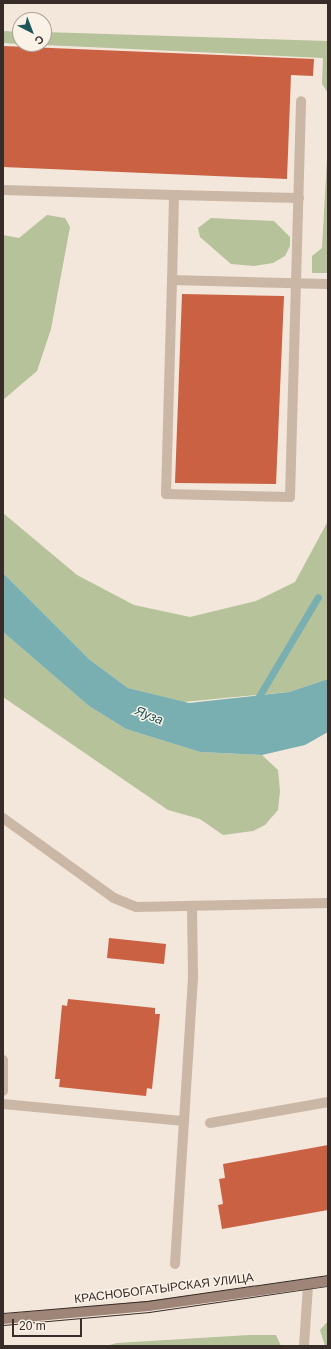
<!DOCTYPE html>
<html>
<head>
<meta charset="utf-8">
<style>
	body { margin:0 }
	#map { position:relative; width:331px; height:1349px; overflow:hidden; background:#f3e7db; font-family:Arial,sans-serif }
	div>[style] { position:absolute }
	.green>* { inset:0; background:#b5c29a }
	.water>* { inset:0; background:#79afb1 }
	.stream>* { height:7px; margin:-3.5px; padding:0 3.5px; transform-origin:3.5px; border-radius:3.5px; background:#79afb1 }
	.building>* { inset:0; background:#ca6142 }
	.service>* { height:10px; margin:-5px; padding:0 5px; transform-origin:5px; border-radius:5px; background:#cbb7a6 }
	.secondary>* { height:10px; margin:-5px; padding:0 5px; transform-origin:5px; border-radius:5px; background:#9f8578 }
	.tram>* { height:1px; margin:-0.5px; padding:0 0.5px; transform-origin:0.5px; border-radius:0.5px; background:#372c27 }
	span { translate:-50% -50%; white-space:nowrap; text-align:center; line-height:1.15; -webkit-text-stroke:3px #faf1e7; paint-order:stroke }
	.street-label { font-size:12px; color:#372c27 }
	.water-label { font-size:13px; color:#1c575a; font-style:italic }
	.frame { position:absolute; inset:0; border:4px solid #372c27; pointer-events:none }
	.north { position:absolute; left:12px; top:12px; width:40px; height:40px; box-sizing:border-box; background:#faf1e7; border:1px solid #aca29a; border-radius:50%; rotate:138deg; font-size:11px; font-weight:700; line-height:16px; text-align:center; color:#372c27 }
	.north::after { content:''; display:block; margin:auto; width:14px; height:18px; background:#1c575a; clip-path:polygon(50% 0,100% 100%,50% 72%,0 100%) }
	.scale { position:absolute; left:12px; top:1319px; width:70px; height:18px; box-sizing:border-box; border:2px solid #372c27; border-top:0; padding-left:5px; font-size:12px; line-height:14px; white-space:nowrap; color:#372c27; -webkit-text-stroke:3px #faf1e7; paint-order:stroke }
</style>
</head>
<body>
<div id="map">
	<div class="green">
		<i style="clip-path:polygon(3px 31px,20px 32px,20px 44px,3px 43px)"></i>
		<i style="clip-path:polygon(44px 32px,328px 41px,328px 93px,322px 84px,323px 58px,23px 44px,44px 44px)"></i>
		<i style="clip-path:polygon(328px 140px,328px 273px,312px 273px,312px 256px,322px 248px)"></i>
		<i style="clip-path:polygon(47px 215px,65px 218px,70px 227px,51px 329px,37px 371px,3px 400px,3px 235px,19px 238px)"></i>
		<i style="clip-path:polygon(211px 218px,274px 221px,290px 237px,290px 246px,285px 256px,273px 263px,254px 266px,231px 264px,200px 237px,198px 228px)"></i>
		<i style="clip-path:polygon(3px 513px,77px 575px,134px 605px,190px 617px,256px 601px,295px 582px,328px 521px,328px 679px,289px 692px,183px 702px,128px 688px,90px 660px,3px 573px)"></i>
		<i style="clip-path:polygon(3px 632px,89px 706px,126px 729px,200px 752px,262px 755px,278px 770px,280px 791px,278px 810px,265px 825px,253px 831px,223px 835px,200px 819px,168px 810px,3px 697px)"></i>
		<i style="clip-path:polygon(328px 1321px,328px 1346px,325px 1346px,320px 1330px)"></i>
		<i style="clip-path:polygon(249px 1335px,276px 1335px,281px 1346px,106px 1346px,117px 1343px)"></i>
	</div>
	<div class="water">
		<i style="clip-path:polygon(3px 573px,90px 660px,128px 688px,189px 703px,289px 692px,328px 679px,328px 732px,305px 745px,262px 755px,200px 752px,126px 729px,89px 706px,3px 632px)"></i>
	</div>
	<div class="stream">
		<i style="left:255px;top:703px;width:123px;rotate:-59.3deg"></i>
	</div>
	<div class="building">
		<i style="clip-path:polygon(3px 46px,314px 59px,313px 76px,291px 75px,287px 179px,3px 167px)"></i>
		<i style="clip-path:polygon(182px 294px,284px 296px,276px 484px,175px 483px)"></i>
		<i style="clip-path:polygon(109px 938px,166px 944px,164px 964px,107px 958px)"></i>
		<i style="clip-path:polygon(68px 999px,155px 1008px,155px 1014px,160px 1014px,152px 1089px,147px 1088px,146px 1096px,59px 1087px,60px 1079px,55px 1079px,62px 1005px,67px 1006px)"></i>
		<i style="clip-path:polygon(328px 1145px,328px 1210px,222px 1229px,218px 1205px,223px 1204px,219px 1179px,225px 1178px,223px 1164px)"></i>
	</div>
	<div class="service">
		<i style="left:3px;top:190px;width:171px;rotate:1.7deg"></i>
		<i style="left:174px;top:195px;width:85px;rotate:91.3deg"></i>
		<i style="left:172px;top:280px;width:156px;rotate:1.5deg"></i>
		<i style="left:174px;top:195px;width:125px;rotate:1.4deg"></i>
		<i style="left:172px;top:280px;width:214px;rotate:91.6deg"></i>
		<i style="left:166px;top:494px;width:124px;rotate:1.4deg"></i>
		<i style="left:290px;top:497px;width:396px;rotate:-88.4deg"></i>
		<i style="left:3px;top:818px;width:137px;rotate:35.8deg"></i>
		<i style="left:114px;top:898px;width:24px;rotate:22deg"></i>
		<i style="left:136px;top:907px;width:192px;rotate:-1.2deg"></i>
		<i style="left:3px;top:1060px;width:31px;rotate:90deg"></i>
		<i style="left:3px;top:1104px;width:182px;rotate:5.4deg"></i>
		<i style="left:210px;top:1123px;width:120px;rotate:-10.1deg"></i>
		<i style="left:175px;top:1264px;width:288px;rotate:-86.4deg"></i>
		<i style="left:193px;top:977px;width:70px;rotate:-90.8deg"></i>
		<i style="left:304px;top:1346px;width:61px;rotate:-86.2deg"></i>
	</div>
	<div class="secondary">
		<i style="left:3px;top:1319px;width:146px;rotate:-5.1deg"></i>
		<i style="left:148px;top:1306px;width:182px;rotate:-7.9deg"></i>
	</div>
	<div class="tram">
		<i style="left:3px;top:1313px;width:144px;rotate:-4.8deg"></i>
		<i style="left:147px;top:1301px;width:183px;rotate:-8.2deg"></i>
		<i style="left:3px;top:1325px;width:147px;rotate:-5.1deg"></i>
		<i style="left:149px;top:1312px;width:181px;rotate:-8.3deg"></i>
	</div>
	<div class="street-label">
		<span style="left:164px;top:1289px;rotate:-7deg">КРАСНОБОГАТЫРСКАЯ УЛИЦА</span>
	</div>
	<div class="water-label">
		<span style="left:149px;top:716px;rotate:22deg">Яуза</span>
	</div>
	<div class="frame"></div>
	<div class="north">С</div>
	<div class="scale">20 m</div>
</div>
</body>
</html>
